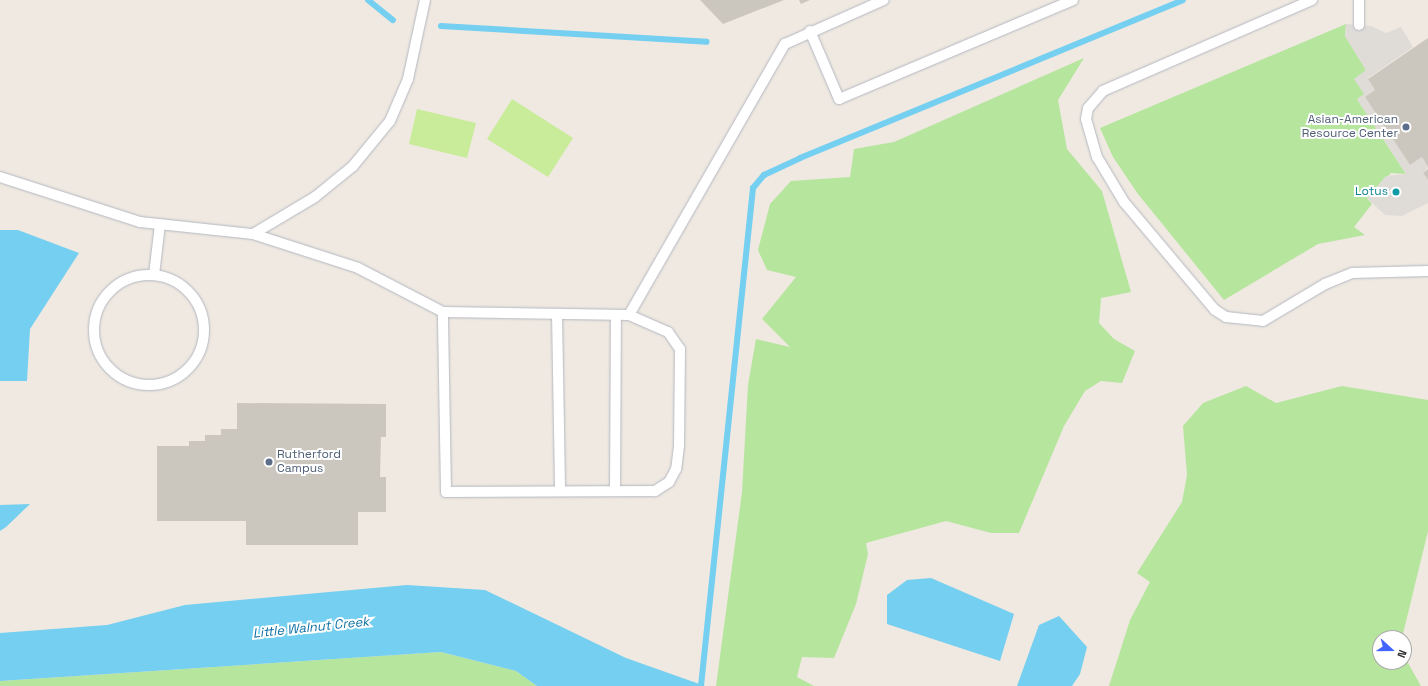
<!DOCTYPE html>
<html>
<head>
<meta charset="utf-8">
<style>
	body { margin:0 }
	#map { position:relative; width:1428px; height:686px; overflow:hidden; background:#efe9e1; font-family:"Space Grotesk",sans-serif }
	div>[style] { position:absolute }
	.green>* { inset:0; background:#b6e59e }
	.pitch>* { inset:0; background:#c9ec9a }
	.plaza>* { inset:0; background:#dfdcd8 }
	.water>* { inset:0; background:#75cff0 }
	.stream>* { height:6px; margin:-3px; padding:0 3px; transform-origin:3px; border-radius:3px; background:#75cff0 }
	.building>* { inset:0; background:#cbc7bf }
	.roads { filter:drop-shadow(0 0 1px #b4b7c1) drop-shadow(0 0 1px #b4b7c1) }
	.service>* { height:10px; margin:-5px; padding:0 5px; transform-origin:5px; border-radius:5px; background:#fff }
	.service>.ring { margin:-5px; padding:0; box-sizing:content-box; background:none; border:10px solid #fff; border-radius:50% }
	.dots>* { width:11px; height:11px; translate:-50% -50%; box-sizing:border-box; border:2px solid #fff; border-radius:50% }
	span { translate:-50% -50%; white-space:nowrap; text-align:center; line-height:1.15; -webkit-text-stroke:4px #fff; paint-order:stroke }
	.service-label { font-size:12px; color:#4e5e75 }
	.right { translate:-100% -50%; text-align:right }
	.left { translate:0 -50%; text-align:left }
	.culture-label { font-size:12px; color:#0d838f }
	.water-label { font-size:13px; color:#0d6fa3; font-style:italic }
	.north { position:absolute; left:1372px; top:630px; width:40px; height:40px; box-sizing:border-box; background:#fff; border:1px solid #ababab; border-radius:50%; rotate:111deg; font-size:11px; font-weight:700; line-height:16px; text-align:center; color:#2e2e2e }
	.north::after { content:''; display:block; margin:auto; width:14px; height:18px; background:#4264fb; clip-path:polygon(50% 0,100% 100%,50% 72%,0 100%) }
</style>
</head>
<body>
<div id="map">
	<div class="green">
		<i style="clip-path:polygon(1346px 24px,1345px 36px,1366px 70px,1364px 95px,1357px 99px,1406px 174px,1391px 173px,1367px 198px,1372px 204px,1354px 227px,1365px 235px,1318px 244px,1224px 300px,1138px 194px,1113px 157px,1100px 128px)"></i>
		<i style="clip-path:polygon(1084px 58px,1058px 100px,1067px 149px,1102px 191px,1131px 292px,1101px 298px,1099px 323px,1114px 339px,1135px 351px,1122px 383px,1101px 381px,1085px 391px,1064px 426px,1019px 533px,991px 533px,946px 521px,866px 543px,868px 554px,856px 604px,834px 658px,802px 657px,797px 677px,814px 686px,716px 686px,742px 492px,748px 385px,756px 339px,790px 347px,762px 319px,796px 277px,767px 270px,758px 250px,770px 204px,791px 181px,850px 177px,854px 149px,894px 142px)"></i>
		<i style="clip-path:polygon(1246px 386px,1276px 403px,1342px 386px,1428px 400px,1428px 531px,1402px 638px,1380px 638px,1380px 662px,1404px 662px,1404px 656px,1421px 686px,1109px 686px,1130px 620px,1150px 582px,1137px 573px,1182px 502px,1187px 475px,1183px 426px,1203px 403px)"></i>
		<i style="clip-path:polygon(441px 652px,516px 671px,537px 686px,0 686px,0 681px)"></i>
	</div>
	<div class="pitch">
		<i style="clip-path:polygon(512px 99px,573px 138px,548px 177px,487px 139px)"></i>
		<i style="clip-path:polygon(417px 109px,476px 123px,467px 158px,409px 144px)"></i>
	</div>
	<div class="plaza">
		<i style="clip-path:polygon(1346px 24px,1371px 26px,1386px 33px,1401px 27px,1413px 47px,1368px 78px,1375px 90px,1365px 97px,1410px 165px,1422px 157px,1428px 167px,1423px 173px,1428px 180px,1428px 203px,1402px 216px,1385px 215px,1367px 198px,1386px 176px,1406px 174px,1357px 99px,1364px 94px,1354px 79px,1366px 70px,1345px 36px)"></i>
	</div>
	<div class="water">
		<i style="clip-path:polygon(0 230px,18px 230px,79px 253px,30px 329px,27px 381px,0 381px)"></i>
		<i style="clip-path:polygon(30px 504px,6px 527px,0 531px,0 505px)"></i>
		<i style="clip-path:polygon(931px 578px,1014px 614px,1000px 661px,887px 624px,887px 595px,907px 580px)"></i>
		<i style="clip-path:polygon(407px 585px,485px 590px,626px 658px,705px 686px,537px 686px,516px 671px,441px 652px,0 681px,0 633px,107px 625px,185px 605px)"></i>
		<i style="clip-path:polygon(1059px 616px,1087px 647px,1080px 674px,1072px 686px,1017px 686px,1039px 625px)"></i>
	</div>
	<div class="stream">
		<i style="left:368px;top:0;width:32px;rotate:39deg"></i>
		<i style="left:441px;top:26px;width:266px;rotate:3.4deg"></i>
		<i style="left:701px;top:686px;width:501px;rotate:-84.04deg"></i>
		<i style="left:753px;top:188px;width:17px;rotate:-50deg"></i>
		<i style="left:764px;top:175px;width:40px;rotate:-25deg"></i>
		<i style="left:800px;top:158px;width:414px;rotate:-22.4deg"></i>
	</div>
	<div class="building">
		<i style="clip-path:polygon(700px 0,784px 0,723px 24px)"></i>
		<i style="clip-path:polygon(799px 0,810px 0,801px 4px)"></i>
		<i style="clip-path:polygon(1428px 38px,1428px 167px,1422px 157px,1410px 165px,1365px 97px,1375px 90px,1368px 79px)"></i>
		<i style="clip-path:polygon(1428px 169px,1428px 180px,1423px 173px)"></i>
		<i style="clip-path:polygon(237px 403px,386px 404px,386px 437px,381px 437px,380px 477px,386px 477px,386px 512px,358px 512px,358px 545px,246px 545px,246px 521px,157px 521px,157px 446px,189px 446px,189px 441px,205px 441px,205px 435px,221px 435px,221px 429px,237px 429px)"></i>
	</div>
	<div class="roads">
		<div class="service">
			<i style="left:1312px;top:0;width:228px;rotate:156.5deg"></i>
			<i style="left:1103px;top:91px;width:23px;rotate:131deg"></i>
			<i style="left:1088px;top:108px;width:11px;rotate:100deg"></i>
			<i style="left:1086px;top:119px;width:40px;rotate:74deg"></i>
			<i style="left:1097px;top:157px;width:52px;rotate:59deg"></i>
			<i style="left:1124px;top:202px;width:141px;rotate:49.9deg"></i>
			<i style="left:1215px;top:310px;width:13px;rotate:32deg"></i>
			<i style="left:1226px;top:317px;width:37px;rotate:6deg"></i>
			<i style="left:1263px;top:321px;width:72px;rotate:-30.8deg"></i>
			<i style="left:1325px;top:284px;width:29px;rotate:-22deg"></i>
			<i style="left:1352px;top:273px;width:76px;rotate:-1.5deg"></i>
			<i style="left:1359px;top:25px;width:25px;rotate:-90deg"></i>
			<i style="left:810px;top:31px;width:74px;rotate:66.9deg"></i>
			<i style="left:839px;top:99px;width:254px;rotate:-22.9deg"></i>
			<i style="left:0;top:177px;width:147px;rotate:17.8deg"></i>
			<i style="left:140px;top:222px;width:114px;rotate:6.1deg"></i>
			<i style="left:253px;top:234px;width:110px;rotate:17.9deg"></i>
			<i style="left:358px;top:268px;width:96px;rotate:27.4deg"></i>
			<i style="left:443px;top:312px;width:186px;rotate:0.9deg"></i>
			<i style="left:629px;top:315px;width:43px;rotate:23.6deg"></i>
			<i style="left:668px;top:332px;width:21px;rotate:55deg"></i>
			<i style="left:680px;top:349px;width:97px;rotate:90.6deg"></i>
			<i style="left:679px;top:446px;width:23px;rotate:97deg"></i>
			<i style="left:676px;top:469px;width:15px;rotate:118deg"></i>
			<i style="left:669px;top:482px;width:17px;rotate:147deg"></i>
			<i style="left:655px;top:491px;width:209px;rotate:179.7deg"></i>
			<i style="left:446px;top:492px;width:180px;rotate:-91deg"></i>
			<i style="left:253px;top:234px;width:72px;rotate:-30.8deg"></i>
			<i style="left:315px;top:197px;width:49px;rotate:-39.2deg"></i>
			<i style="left:353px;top:166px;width:58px;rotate:-50.6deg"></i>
			<i style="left:390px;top:121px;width:46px;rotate:-66.8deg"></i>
			<i style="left:408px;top:79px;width:81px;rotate:-77.9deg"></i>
			<i style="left:154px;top:275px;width:51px;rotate:-83.3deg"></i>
			<i class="ring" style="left:94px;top:275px;width:100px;height:100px"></i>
			<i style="left:557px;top:314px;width:177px;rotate:89deg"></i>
			<i style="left:629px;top:315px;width:313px;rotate:-60.1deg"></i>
			<i style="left:785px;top:44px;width:108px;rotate:-24deg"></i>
			<i style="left:615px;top:491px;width:176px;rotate:-89.7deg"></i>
		</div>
	</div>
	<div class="dots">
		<i style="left:1406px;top:127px;background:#5c6f8a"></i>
		<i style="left:1396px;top:192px;background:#0f9aa8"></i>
		<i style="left:269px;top:462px;background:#5c6f8a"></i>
	</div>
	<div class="service-label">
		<span class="right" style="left:1398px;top:127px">Asian-American<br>Resource Center</span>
		<span class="left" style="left:277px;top:462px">Rutherford<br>Campus</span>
	</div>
	<div class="culture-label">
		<span class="right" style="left:1388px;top:192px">Lotus</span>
	</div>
	<div class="water-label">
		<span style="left:311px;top:628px;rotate:-6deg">Little Walnut Creek</span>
	</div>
	<div class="north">N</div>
</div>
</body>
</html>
